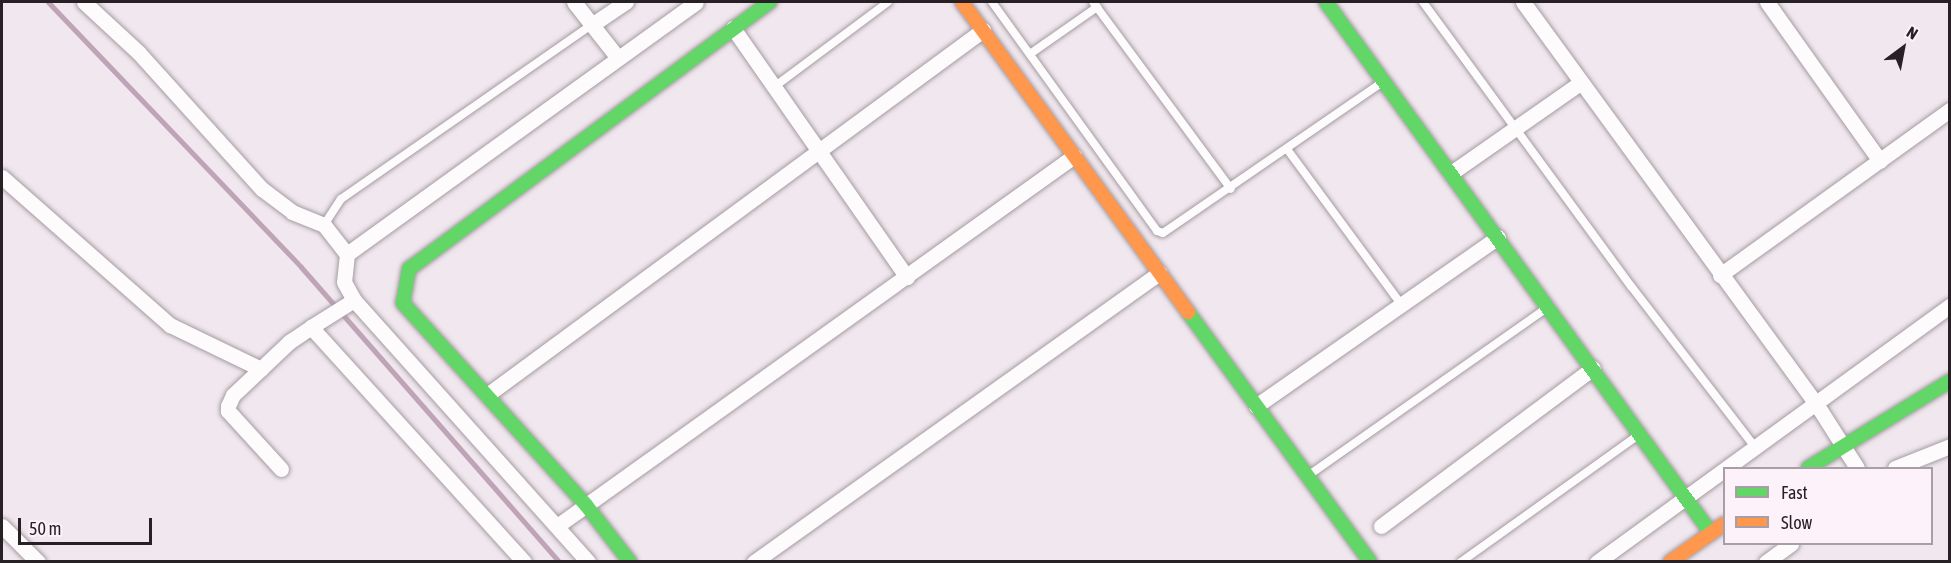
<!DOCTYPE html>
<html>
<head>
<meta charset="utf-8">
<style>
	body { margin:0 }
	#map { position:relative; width:1951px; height:563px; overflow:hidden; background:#f1e7ee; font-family:"Asap Condensed",sans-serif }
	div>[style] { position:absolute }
	.stream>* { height:5px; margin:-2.5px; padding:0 2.5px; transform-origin:2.5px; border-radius:2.5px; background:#bfa3b6 }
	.roads { filter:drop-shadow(0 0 2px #a49ca2) drop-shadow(0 0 2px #a49ca2) }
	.lane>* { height:8px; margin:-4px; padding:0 4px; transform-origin:4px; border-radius:4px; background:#fdfbfc }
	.street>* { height:15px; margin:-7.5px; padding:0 7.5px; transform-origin:7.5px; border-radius:7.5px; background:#fdfbfc }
	.fast>* { height:14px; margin:-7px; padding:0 7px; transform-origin:7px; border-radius:7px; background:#63d668 }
	.slow>* { height:14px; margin:-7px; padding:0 7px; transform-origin:7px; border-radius:7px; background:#ff974d }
	span { translate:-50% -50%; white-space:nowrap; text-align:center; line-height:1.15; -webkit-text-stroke:4.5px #fef2fa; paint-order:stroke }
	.frame { position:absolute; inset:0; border:3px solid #272125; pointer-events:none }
	.legend { position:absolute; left:1723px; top:467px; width:210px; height:78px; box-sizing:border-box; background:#fef2fa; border:2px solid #a89ea5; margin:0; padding:8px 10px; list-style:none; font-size:18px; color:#272125 }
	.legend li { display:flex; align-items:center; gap:12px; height:30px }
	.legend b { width:30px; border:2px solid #a89ea5 }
	.north { position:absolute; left:1873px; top:18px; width:60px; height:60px; -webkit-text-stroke:4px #fef2fa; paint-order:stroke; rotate:32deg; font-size:16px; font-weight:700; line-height:24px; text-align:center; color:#272125 }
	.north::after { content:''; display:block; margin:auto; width:21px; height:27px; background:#272125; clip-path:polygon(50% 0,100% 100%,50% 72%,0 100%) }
	.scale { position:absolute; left:18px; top:518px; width:134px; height:27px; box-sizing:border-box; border:3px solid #272125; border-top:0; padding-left:8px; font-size:18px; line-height:21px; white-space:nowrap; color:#272125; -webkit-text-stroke:4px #fef2fa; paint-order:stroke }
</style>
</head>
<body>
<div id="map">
	<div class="stream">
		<i style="left:48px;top:2px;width:366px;rotate:46.3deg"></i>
		<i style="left:301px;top:267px;width:392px;rotate:48.8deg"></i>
	</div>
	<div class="roads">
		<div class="lane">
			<i style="left:992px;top:2px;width:282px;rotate:54.2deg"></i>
			<i style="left:1157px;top:231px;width:6px;rotate:18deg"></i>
			<i style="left:1163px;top:233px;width:267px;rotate:-34.5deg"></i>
			<i style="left:1093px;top:2px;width:232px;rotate:53.6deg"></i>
			<i style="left:1423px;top:2px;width:352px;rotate:53.8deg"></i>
			<i style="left:1631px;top:286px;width:202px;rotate:52.4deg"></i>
			<i style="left:1030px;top:54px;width:82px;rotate:-35deg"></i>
			<i style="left:774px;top:87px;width:142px;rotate:-36.7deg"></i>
			<i style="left:1287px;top:149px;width:192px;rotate:53.7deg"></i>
			<i style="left:324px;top:225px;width:31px;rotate:-57deg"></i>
			<i style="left:341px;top:199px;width:307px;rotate:-34.8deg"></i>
			<i style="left:1309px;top:475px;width:291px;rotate:-35.1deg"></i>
			<i style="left:1461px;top:562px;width:216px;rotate:-35.6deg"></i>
		</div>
		<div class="street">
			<i style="left:84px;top:2px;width:74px;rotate:42.8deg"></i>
			<i style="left:138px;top:52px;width:185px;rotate:47.9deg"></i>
			<i style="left:262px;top:189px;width:38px;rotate:37deg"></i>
			<i style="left:292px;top:212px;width:35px;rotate:22deg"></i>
			<i style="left:324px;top:225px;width:37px;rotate:52deg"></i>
			<i style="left:347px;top:254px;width:28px;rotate:96deg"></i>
			<i style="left:344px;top:282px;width:21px;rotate:61deg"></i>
			<i style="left:354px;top:300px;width:351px;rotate:48.2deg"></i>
			<i style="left:574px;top:2px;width:71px;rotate:51.8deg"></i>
			<i style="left:1523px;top:2px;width:495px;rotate:53.9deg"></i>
			<i style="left:1815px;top:402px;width:78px;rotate:57.5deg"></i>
			<i style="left:1767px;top:2px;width:195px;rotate:54.6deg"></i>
			<i style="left:593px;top:24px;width:40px;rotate:-34deg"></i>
			<i style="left:733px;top:28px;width:304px;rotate:55.1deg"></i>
			<i style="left:1451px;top:173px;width:157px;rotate:-34.9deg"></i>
			<i style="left:2px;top:177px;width:224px;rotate:41.4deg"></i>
			<i style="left:170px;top:325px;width:101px;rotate:25.8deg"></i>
			<i style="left:347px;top:254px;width:430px;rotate:-35.8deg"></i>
			<i style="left:1720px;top:275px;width:283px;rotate:-35.7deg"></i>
			<i style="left:354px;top:300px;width:51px;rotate:147.9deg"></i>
			<i style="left:311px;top:327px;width:317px;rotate:47.8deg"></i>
			<i style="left:487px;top:395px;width:616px;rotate:-36.35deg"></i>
			<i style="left:1256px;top:406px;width:295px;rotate:-34.9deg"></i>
			<i style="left:1895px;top:468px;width:59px;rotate:-21.8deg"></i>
			<i style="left:281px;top:469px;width:79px;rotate:-132.4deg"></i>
			<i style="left:228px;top:411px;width:5px;rotate:-90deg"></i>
			<i style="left:228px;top:406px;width:12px;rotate:-66deg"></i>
			<i style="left:233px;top:395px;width:77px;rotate:-43.4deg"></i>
			<i style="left:289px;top:342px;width:27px;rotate:-34deg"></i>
			<i style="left:2px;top:526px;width:51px;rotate:45deg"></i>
			<i style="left:557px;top:526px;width:636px;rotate:-35.59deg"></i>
			<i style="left:1381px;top:526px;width:264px;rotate:-36.7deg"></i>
			<i style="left:754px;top:562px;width:498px;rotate:-35.5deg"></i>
			<i style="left:1597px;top:562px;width:436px;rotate:-36deg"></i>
			<i style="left:1766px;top:562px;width:31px;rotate:-36deg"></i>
		</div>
		<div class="fast">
			<i style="left:1326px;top:2px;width:656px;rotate:54.06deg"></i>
			<i style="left:1188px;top:312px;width:309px;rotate:53.9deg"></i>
			<i style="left:1808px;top:468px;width:167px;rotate:-31.5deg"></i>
			<i style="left:630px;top:562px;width:72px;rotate:-127.7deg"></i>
			<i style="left:586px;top:505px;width:273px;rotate:-132.2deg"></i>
			<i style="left:403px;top:303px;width:35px;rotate:-80deg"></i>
			<i style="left:409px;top:269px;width:449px;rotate:-36.5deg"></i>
		</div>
		<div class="slow">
			<i style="left:962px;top:2px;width:384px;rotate:53.9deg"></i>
			<i style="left:1670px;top:562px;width:66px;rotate:-35.1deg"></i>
		</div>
	</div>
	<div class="frame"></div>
	<ul class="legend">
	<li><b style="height:8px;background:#63d668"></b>Fast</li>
	<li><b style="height:8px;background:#ff974d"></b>Slow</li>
	</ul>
	<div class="north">N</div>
	<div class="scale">50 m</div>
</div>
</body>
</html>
